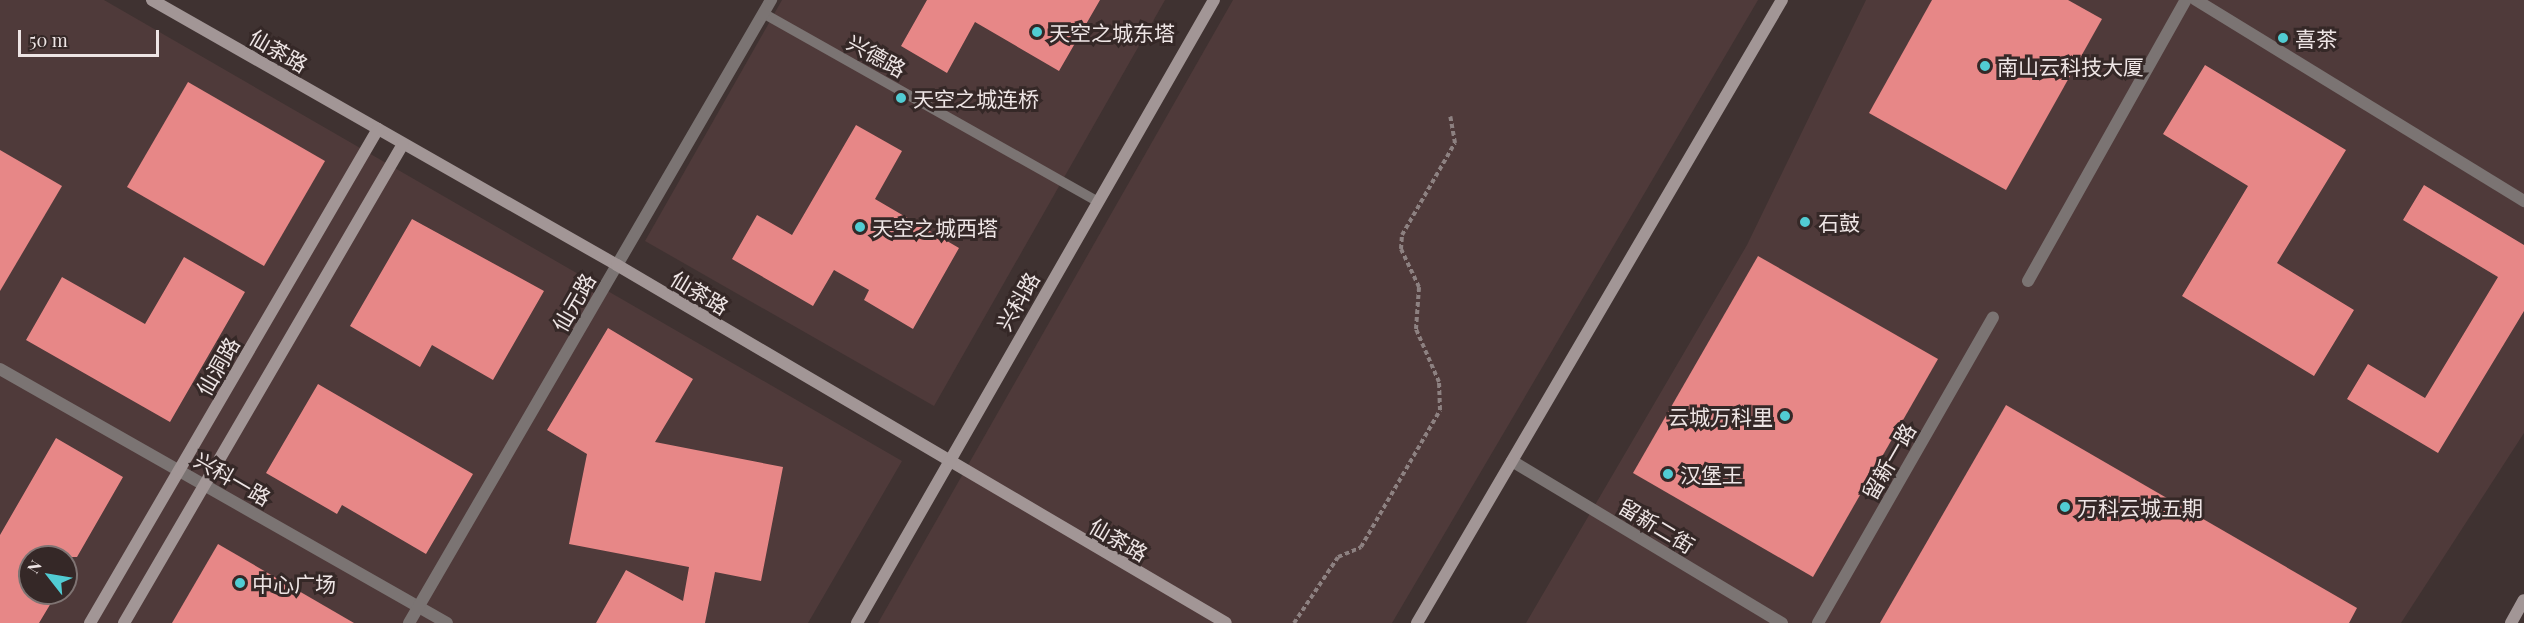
<!DOCTYPE html>
<html>
<head>
<meta charset="utf-8">
<style>
	body { margin:0 }
	#map { position:relative; width:2524px; height:623px; overflow:hidden; background:#3f3231; font-family:"Playfair Display","Noto Sans SC",serif }
	div>[style] { position:absolute }
	.built>* { inset:0; background:#4f3a3a }
	.building>* { inset:0; background:#e78787 }
	.path>* { height:4px; margin-top:-2px; transform-origin:0; background:repeating-linear-gradient(90deg,#8d8181 0 4.5px,transparent 0 7.5px) }
	.lane>* { height:10px; margin:-5px; padding:0 5px; transform-origin:5px; border-radius:5px; background:#7b7473 }
	.street>* { height:12px; margin:-6px; padding:0 6px; transform-origin:6px; border-radius:6px; background:#7b7473 }
	.secondary>* { height:12px; margin:-6px; padding:0 6px; transform-origin:6px; border-radius:6px; background:#a29696 }
	.dots>* { width:16px; height:16px; translate:-50% -50%; box-sizing:border-box; border:3px solid #352827; border-radius:50% }
	span { translate:-50% -50%; white-space:nowrap; text-align:center; line-height:1.15; -webkit-text-stroke:6px #352827; paint-order:stroke }
	.poi-label { font-size:21px; color:#eee5e5 }
	.left { translate:0 -50%; text-align:left }
	.right { translate:-100% -50%; text-align:right }
	.street-label { font-size:21px; color:#eee5e5 }
	.north { position:absolute; left:18px; top:545px; width:60px; height:60px; box-sizing:border-box; background:#352827; border:2px solid #7f7473; border-radius:50%; rotate:301deg; font-size:16px; font-weight:700; line-height:24px; text-align:center; color:#eee5e5 }
	.north::after { content:''; display:block; margin:auto; width:21px; height:27px; background:#51ccd3; clip-path:polygon(50% 0,100% 100%,50% 72%,0 100%) }
	.scale { position:absolute; left:18px; top:30px; width:141px; height:27px; box-sizing:border-box; border:3px solid #eee5e5; border-top:0; padding-left:8px; font-size:18px; line-height:21px; white-space:nowrap; color:#eee5e5; -webkit-text-stroke:4px #352827; paint-order:stroke }
</style>
</head>
<body>
<div id="map">
	<div class="built">
		<i style="clip-path:polygon(evenodd,0 0,104px 0,902px 461px,808px 623px,0 623px,0 0,30px 557px,66px 557px,66px 593px,30px 593px,30px 557px)"></i>
		<i style="clip-path:polygon(782px 0,1165px 0,934px 406px,645px 241px)"></i>
		<i style="clip-path:polygon(1233px 0,1758px 0,1392px 623px,878px 623px)"></i>
		<i style="clip-path:polygon(1866px 0,2524px 0,2524px 433px,2401px 623px,1526px 623px,1747px 245px)"></i>
	</div>
	<div class="building">
		<i style="clip-path:polygon(927px 0,1100px 0,1059px 71px,975px 22px,947px 73px,901px 46px)"></i>
		<i style="clip-path:polygon(1932px 0,2068px 0,2102px 19px,2006px 190px,1869px 113px)"></i>
		<i style="clip-path:polygon(2205px 65px,2346px 150px,2277px 263px,2354px 310px,2314px 376px,2182px 296px,2248px 186px,2163px 134px)"></i>
		<i style="clip-path:polygon(188px 82px,325px 161px,264px 266px,127px 187px)"></i>
		<i style="clip-path:polygon(856px 125px,902px 151px,875px 199px,959px 248px,913px 329px,864px 300px,869px 290px,834px 270px,813px 306px,732px 259px,757px 215px,792px 235px)"></i>
		<i style="clip-path:polygon(0 150px,62px 186px,0 291px)"></i>
		<i style="clip-path:polygon(2424px 185px,2524px 245px,2524px 311px,2438px 453px,2347px 399px,2368px 364px,2425px 398px,2498px 277px,2403px 220px)"></i>
		<i style="clip-path:polygon(412px 219px,544px 291px,493px 380px,432px 345px,420px 367px,350px 326px)"></i>
		<i style="clip-path:polygon(1758px 256px,1938px 359px,1813px 577px,1633px 473px)"></i>
		<i style="clip-path:polygon(184px 257px,245px 292px,170px 422px,26px 340px,62px 277px,145px 324px)"></i>
		<i style="clip-path:polygon(608px 328px,693px 379px,655px 442px,783px 467px,761px 581px,715px 572px,705px 623px,596px 623px,626px 570px,683px 601px,689px 567px,569px 544px,587px 454px,547px 430px)"></i>
		<i style="clip-path:polygon(318px 384px,473px 474px,426px 554px,342px 505px,337px 514px,266px 473px)"></i>
		<i style="clip-path:polygon(2006px 405px,2357px 608px,2349px 623px,1880px 623px)"></i>
		<i style="clip-path:polygon(56px 438px,123px 477px,77px 557px,30px 557px,30px 593px,57px 593px,39px 623px,0 623px,0 535px)"></i>
		<i style="clip-path:polygon(218px 544px,354px 623px,172px 623px)"></i>
	</div>
	<div class="path">
		<i style="left:1294px;top:623px;width:79px;rotate:-56.3deg"></i>
		<i style="left:1338px;top:557px;width:25px;rotate:-23deg"></i>
		<i style="left:1361px;top:547px;width:158px;rotate:-60deg"></i>
		<i style="left:1440px;top:410px;width:28px;rotate:-92deg"></i>
		<i style="left:1439px;top:382px;width:58px;rotate:-113.5deg"></i>
		<i style="left:1416px;top:329px;width:42px;rotate:-85.9deg"></i>
		<i style="left:1419px;top:287px;width:42px;rotate:-115.3deg"></i>
		<i style="left:1401px;top:249px;width:14px;rotate:-86deg"></i>
		<i style="left:1402px;top:235px;width:106px;rotate:-60.1deg"></i>
		<i style="left:1455px;top:143px;width:27px;rotate:-100deg"></i>
	</div>
	<div class="lane">
		<i style="left:763px;top:13px;width:383px;rotate:29.4deg"></i>
	</div>
	<div class="street">
		<i style="left:2196px;top:0;width:385px;rotate:31.5deg"></i>
		<i style="left:2028px;top:281px;width:322px;rotate:-60.7deg"></i>
		<i style="left:0;top:369px;width:514px;rotate:29.61deg"></i>
		<i style="left:1512px;top:461px;width:315px;rotate:31deg"></i>
		<i style="left:409px;top:623px;width:721px;rotate:-59.84deg"></i>
		<i style="left:1818px;top:623px;width:352px;rotate:-60.2deg"></i>
	</div>
	<div class="secondary">
		<i style="left:152px;top:0;width:535px;rotate:29.68deg"></i>
		<i style="left:617px;top:265px;width:706px;rotate:30.45deg"></i>
		<i style="left:90px;top:623px;width:572px;rotate:-59.76deg"></i>
		<i style="left:124px;top:623px;width:554px;rotate:-59.78deg"></i>
		<i style="left:857px;top:623px;width:718px;rotate:-60.19deg"></i>
		<i style="left:1417px;top:623px;width:722px;rotate:-59.64deg"></i>
		<i style="left:2511px;top:623px;width:26px;rotate:-61deg"></i>
	</div>
	<div class="dots">
		<i style="left:1037px;top:32px;background:#51ccd3"></i>
		<i style="left:2283px;top:38px;background:#51ccd3"></i>
		<i style="left:1985px;top:66px;background:#51ccd3"></i>
		<i style="left:901px;top:98px;background:#51ccd3"></i>
		<i style="left:1805px;top:222px;background:#51ccd3"></i>
		<i style="left:860px;top:227px;background:#51ccd3"></i>
		<i style="left:1785px;top:416px;background:#51ccd3"></i>
		<i style="left:1668px;top:474px;background:#51ccd3"></i>
		<i style="left:2065px;top:507px;background:#51ccd3"></i>
		<i style="left:240px;top:583px;background:#51ccd3"></i>
	</div>
	<div class="poi-label">
		<span class="left" style="left:1049px;top:32px">天空之城东塔</span>
		<span class="left" style="left:2295px;top:38px">喜茶</span>
		<span class="left" style="left:1997px;top:66px">南山云科技大厦</span>
		<span class="left" style="left:913px;top:98px">天空之城连桥</span>
		<span class="left" style="left:1818px;top:222px">石鼓</span>
		<span class="left" style="left:872px;top:227px">天空之城西塔</span>
		<span class="right" style="left:1773px;top:416px">云城万科里</span>
		<span class="left" style="left:1680px;top:474px">汉堡王</span>
		<span class="left" style="left:2077px;top:507px">万科云城五期</span>
		<span class="left" style="left:252px;top:583px">中心广场</span>
	</div>
	<div class="street-label">
		<span style="left:279px;top:50px;rotate:30deg">仙茶路</span>
		<span style="left:877px;top:55px;rotate:29deg">兴德路</span>
		<span style="left:700px;top:292px;rotate:31deg">仙茶路</span>
		<span style="left:1017px;top:301px;rotate:-60deg">兴科路</span>
		<span style="left:573px;top:302px;rotate:-60deg">仙元路</span>
		<span style="left:217px;top:366px;rotate:-60deg">仙洞路</span>
		<span style="left:1888px;top:461px;rotate:-60deg">留新一路</span>
		<span style="left:233px;top:478px;rotate:30deg">兴科一路</span>
		<span style="left:1657px;top:525px;rotate:31deg">留新二街</span>
		<span style="left:1119px;top:539px;rotate:30deg">仙茶路</span>
	</div>
	<div class="north">N</div>
	<div class="scale">50 m</div>
</div>
</body>
</html>
